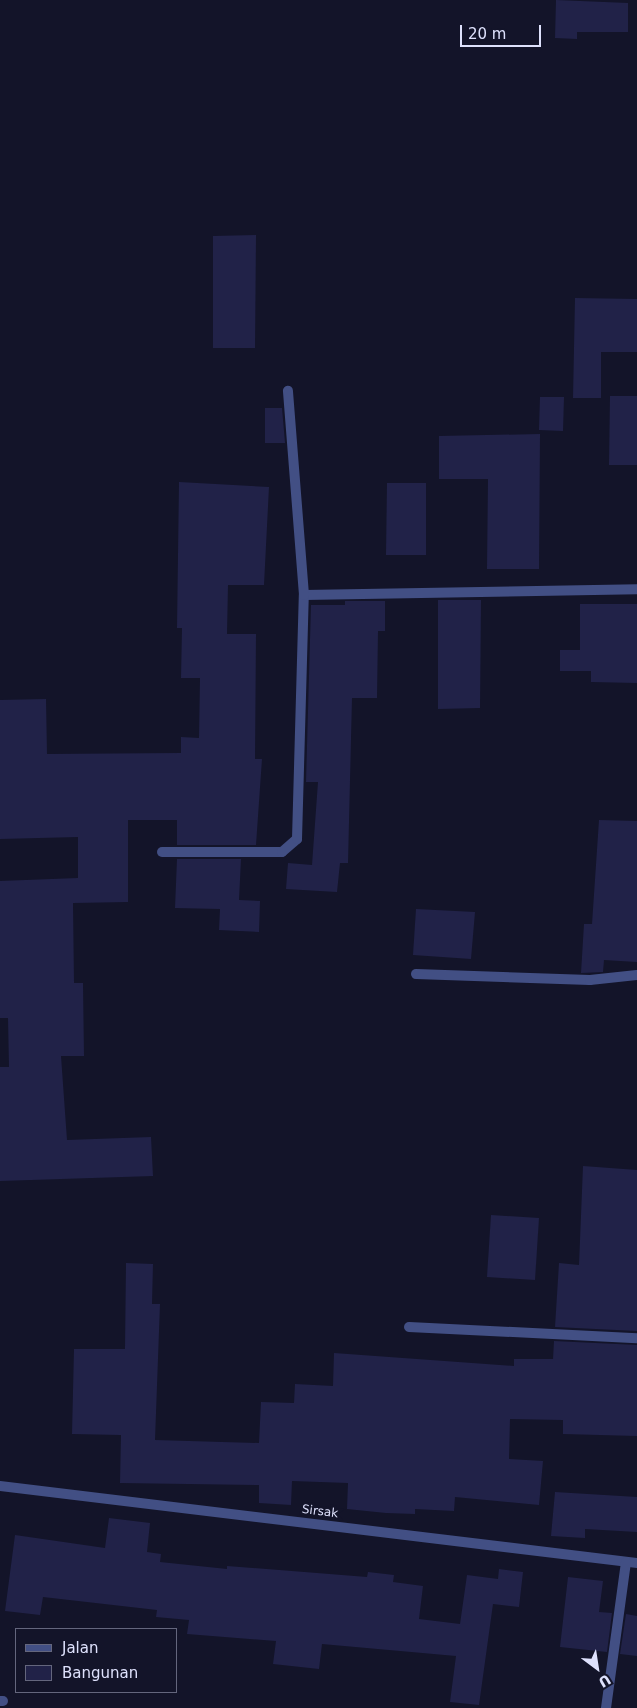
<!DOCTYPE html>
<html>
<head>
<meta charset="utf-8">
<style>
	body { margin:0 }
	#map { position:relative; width:637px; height:1708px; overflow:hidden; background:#131429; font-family:"DejaVu Sans",sans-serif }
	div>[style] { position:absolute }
	.building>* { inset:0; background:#212248 }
	.street>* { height:10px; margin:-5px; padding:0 5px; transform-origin:5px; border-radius:5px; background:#424f84 }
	span { translate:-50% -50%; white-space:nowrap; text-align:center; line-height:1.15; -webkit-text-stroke:5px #131429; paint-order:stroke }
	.street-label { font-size:12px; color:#dee1fc }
	.legend { position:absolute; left:15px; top:1628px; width:162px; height:65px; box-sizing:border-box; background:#131429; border:1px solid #64667d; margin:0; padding:6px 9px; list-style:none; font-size:15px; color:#dee1fc }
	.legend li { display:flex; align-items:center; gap:10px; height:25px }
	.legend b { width:25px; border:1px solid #64667d }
	.north { position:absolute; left:572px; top:1643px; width:50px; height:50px; -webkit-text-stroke:4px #131429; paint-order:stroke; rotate:149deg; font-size:14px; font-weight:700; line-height:20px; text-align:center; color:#dee1fc }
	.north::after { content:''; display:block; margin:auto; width:18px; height:22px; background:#dee1fc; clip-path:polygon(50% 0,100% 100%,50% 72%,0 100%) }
	.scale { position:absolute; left:460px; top:25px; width:81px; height:22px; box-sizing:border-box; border:2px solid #dee1fc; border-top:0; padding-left:6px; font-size:15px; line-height:18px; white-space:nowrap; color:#dee1fc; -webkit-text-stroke:4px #131429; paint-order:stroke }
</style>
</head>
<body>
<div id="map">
	<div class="building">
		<i style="clip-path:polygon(556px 0,628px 3px,628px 32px,577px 32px,577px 39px,555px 38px)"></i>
		<i style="clip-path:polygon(256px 235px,255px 348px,213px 348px,213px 236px)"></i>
		<i style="clip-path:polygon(575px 298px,637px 299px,637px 352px,601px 352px,601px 398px,573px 398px)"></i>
		<i style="clip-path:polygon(610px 396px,637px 396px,637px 465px,609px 465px)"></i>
		<i style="clip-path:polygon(540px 397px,564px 397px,563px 431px,539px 430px)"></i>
		<i style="clip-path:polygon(265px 408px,282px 408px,285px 443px,265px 443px)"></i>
		<i style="clip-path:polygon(540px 434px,539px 569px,487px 569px,488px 479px,439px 479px,439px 436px)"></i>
		<i style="clip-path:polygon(179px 482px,269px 487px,264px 585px,228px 585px,227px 634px,256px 634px,255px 759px,262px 759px,256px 845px,177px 845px,177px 820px,128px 820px,128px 902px,73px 903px,74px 983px,83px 983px,84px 1056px,61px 1056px,67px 1140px,151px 1137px,153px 1176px,0 1181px,0 1067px,9px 1067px,8px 1018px,0 1018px,0 881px,78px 878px,78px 837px,0 839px,0 700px,46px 699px,47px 754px,181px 753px,181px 737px,199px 738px,200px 678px,181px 678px,182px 628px,177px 628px)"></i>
		<i style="clip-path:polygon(387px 483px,426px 483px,426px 555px,386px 555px)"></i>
		<i style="clip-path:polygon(438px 600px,481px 600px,480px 708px,438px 709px)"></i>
		<i style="clip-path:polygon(345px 601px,385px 601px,385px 631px,378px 631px,377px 698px,352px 698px,348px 863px,340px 863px,337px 892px,286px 889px,288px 863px,312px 865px,318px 782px,306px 782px,311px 605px,345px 605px)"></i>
		<i style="clip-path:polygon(580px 604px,637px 604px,637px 683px,591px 682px,591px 671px,560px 671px,560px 650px,580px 650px)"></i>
		<i style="clip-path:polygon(599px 820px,637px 821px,637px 962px,604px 960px,603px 972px,581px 973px,584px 924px,592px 924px)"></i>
		<i style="clip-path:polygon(177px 859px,241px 859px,239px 900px,260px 901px,259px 932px,219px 930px,220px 909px,175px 908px)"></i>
		<i style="clip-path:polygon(416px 909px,475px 912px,471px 959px,413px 955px)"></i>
		<i style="clip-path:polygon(583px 1166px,637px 1170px,637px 1331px,555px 1327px,559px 1263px,579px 1265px)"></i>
		<i style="clip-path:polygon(491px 1215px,539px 1218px,535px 1280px,487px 1277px)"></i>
		<i style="clip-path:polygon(126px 1263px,153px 1264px,152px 1304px,160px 1304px,155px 1440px,259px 1443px,261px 1402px,294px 1403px,295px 1384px,333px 1386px,334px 1353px,514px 1366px,514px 1359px,553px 1359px,554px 1341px,637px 1345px,637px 1436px,563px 1434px,563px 1420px,510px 1419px,509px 1459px,543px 1461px,539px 1505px,455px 1497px,454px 1511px,415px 1509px,415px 1514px,386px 1513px,347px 1509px,348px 1483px,292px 1481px,291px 1505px,259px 1503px,259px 1485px,120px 1483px,121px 1435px,72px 1434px,74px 1349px,125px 1349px)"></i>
		<i style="clip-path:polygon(555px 1492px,637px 1497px,637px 1532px,585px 1529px,585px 1538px,551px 1536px)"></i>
		<i style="clip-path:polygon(109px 1518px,150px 1523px,147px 1552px,161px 1554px,160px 1562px,227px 1569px,227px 1566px,367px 1577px,368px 1572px,394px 1575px,393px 1582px,423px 1586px,419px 1619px,460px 1624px,467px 1575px,498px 1579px,499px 1569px,523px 1572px,519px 1607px,493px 1604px,479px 1705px,450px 1702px,456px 1656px,322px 1644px,319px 1669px,273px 1664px,276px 1641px,187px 1634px,189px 1620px,156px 1617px,157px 1610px,43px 1597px,40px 1615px,5px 1611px,15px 1535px,105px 1548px)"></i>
		<i style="clip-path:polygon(568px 1577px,603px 1581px,599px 1612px,612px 1613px,607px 1652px,560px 1647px)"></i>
		<i style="clip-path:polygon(626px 1614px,637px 1616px,637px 1656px,620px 1654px)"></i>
	</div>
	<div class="street">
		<i style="left:304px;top:595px;width:333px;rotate:-1deg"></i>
		<i style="left:162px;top:852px;width:120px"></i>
		<i style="left:282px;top:852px;width:20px;rotate:-41deg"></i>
		<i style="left:297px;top:839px;width:244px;rotate:-88.4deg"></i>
		<i style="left:304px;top:595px;width:205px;rotate:-94.5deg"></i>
		<i style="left:416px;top:974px;width:174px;rotate:2deg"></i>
		<i style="left:590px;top:980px;width:47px;rotate:-6.1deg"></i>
		<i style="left:409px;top:1327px;width:228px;rotate:2.8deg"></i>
		<i style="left:0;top:1486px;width:642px;rotate:6.89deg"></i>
		<i style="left:0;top:1701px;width:3px"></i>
		<i style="left:606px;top:1708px;width:147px;rotate:-82.2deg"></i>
	</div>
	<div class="street-label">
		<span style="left:320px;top:1512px;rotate:7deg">Sirsak</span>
	</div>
	<ul class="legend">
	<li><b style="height:6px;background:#424f84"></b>Jalan</li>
	<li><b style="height:14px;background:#212248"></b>Bangunan</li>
	</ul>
	<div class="north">U</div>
	<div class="scale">20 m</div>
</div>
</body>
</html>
